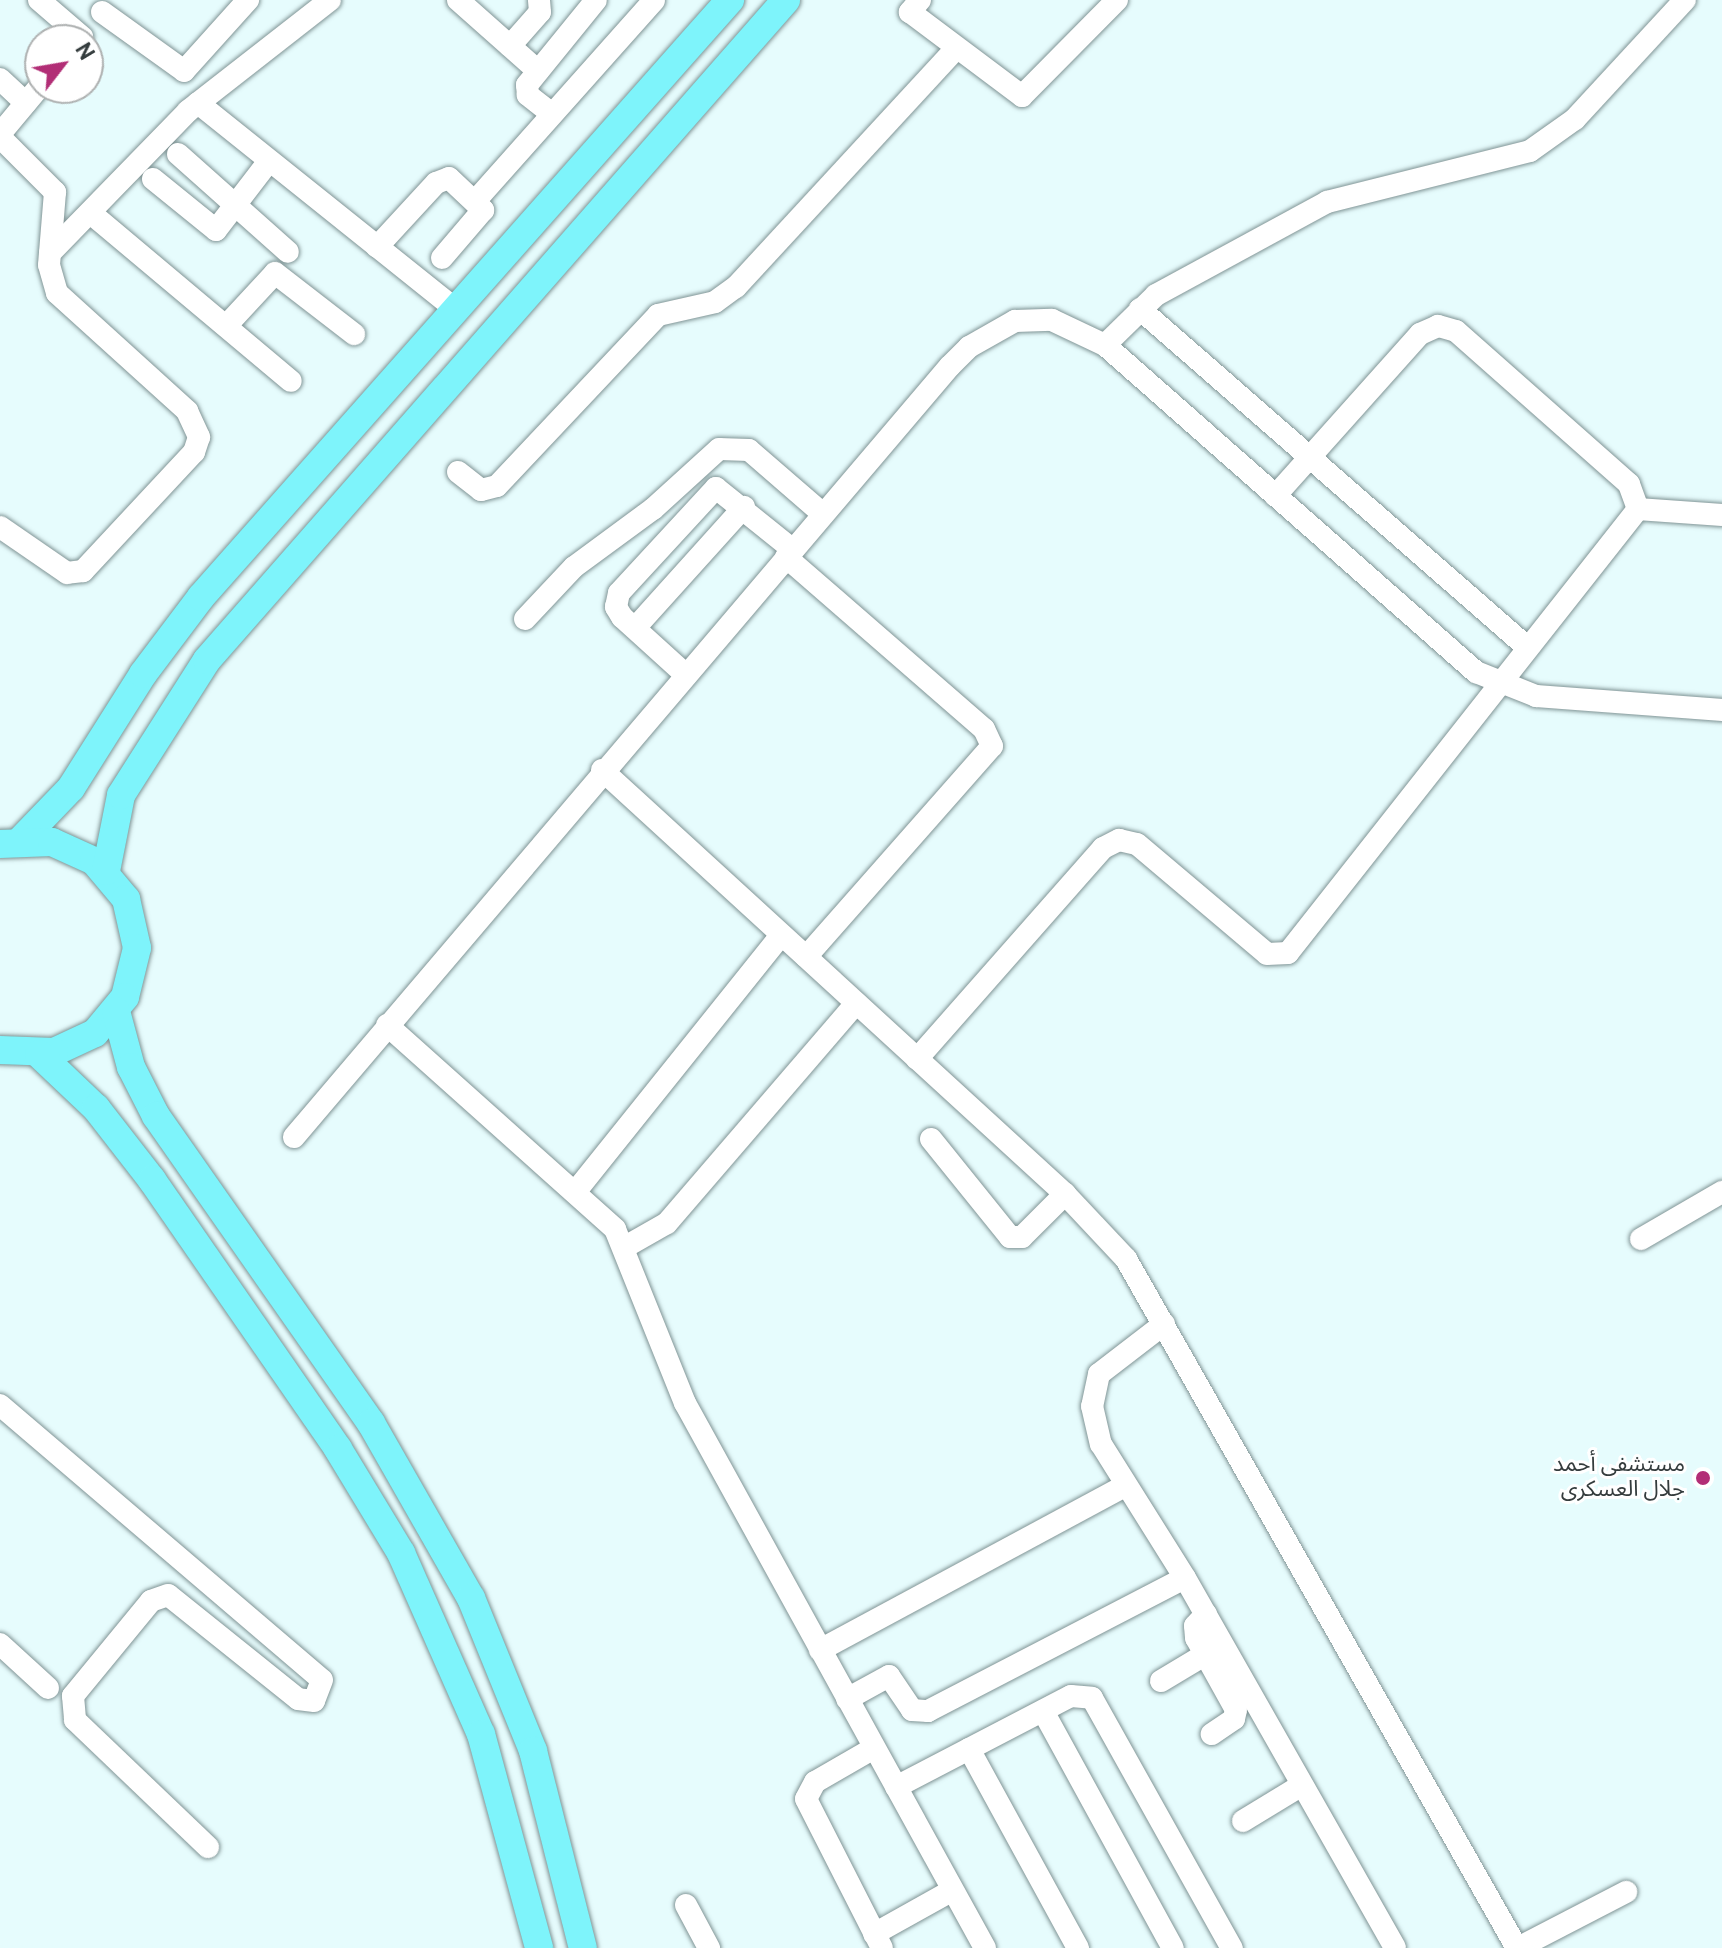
<!DOCTYPE html>
<html>
<head>
<meta charset="utf-8">
<style>
	body { margin:0 }
	#map { position:relative; width:1722px; height:1948px; overflow:hidden; background:#e6fcfd; font-family:Overpass,"Noto Sans Arabic",sans-serif }
	div>[style] { position:absolute }
	.roads { filter:drop-shadow(0 0 2px #809495) drop-shadow(0 0 2px #809495) }
	.minor>* { height:22px; margin:-11px; padding:0 11px; transform-origin:11px; border-radius:11px; background:#fff }
	.major>* { height:28px; margin:-14px; padding:0 14px; transform-origin:14px; border-radius:14px; background:#7ef4fb }
	.dots>* { width:22px; height:22px; translate:-50% -50%; box-sizing:border-box; border:4px solid #fff; border-radius:50% }
	span { translate:-50% -50%; white-space:nowrap; text-align:center; line-height:1.15; -webkit-text-stroke:6px #fff; paint-order:stroke }
	.poi-label { font-size:22px; color:#343c3d }
	.right { translate:-100% -50%; text-align:right }
	.north { position:absolute; left:24px; top:24px; width:80px; height:80px; box-sizing:border-box; background:#fff; border:2px solid #aeb1b1; border-radius:50%; rotate:59deg; font-size:22px; font-weight:700; line-height:32px; text-align:center; color:#343c3d }
	.north::after { content:''; display:block; margin:auto; width:28px; height:36px; background:#b22e76; clip-path:polygon(50% 0,100% 100%,50% 72%,0 100%) }
</style>
</head>
<body>
<div id="map">
	<div class="roads">
		<div class="minor">
			<i style="left:39px;top:0;width:57px;rotate:40.7deg"></i>
			<i style="left:458px;top:0;width:107px;rotate:41.6deg"></i>
			<i style="left:920px;top:0;width:16px;rotate:130deg"></i>
			<i style="left:910px;top:12px;width:140px;rotate:36.9deg"></i>
			<i style="left:1022px;top:96px;width:135px;rotate:-45.3deg"></i>
			<i style="left:102px;top:12px;width:101px;rotate:35.7deg"></i>
			<i style="left:184px;top:71px;width:96px;rotate:-48deg"></i>
			<i style="left:510px;top:46px;width:45px;rotate:-48.6deg"></i>
			<i style="left:540px;top:12px;width:12px;rotate:-95deg"></i>
			<i style="left:0;top:79px;width:35px;rotate:43deg"></i>
			<i style="left:198px;top:103px;width:331px;rotate:38.7deg"></i>
			<i style="left:552px;top:114px;width:31px;rotate:-142deg"></i>
			<i style="left:528px;top:95px;width:10px;rotate:-96deg"></i>
			<i style="left:527px;top:85px;width:109px;rotate:-50.9deg"></i>
			<i style="left:0;top:134px;width:62px;rotate:-50.2deg"></i>
			<i style="left:0;top:137px;width:78px;rotate:45deg"></i>
			<i style="left:55px;top:192px;width:73px;rotate:94.7deg"></i>
			<i style="left:49px;top:265px;width:29px;rotate:74deg"></i>
			<i style="left:57px;top:293px;width:176px;rotate:42.2deg"></i>
			<i style="left:187px;top:411px;width:29px;rotate:65deg"></i>
			<i style="left:199px;top:437px;width:16px;rotate:108deg"></i>
			<i style="left:194px;top:452px;width:163px;rotate:133deg"></i>
			<i style="left:83px;top:571px;width:16px;rotate:173deg"></i>
			<i style="left:67px;top:573px;width:81px;rotate:-145.5deg"></i>
			<i style="left:178px;top:154px;width:147px;rotate:41.7deg"></i>
			<i style="left:153px;top:179px;width:81px;rotate:39deg"></i>
			<i style="left:216px;top:230px;width:87px;rotate:-52.5deg"></i>
			<i style="left:477px;top:199px;width:266px;rotate:-48.3deg"></i>
			<i style="left:93px;top:215px;width:258px;rotate:40deg"></i>
			<i style="left:377px;top:247px;width:87px;rotate:-47.3deg"></i>
			<i style="left:436px;top:183px;width:14px;rotate:-21deg"></i>
			<i style="left:449px;top:178px;width:47px;rotate:43.3deg"></i>
			<i style="left:483px;top:210px;width:63px;rotate:130.5deg"></i>
			<i style="left:50px;top:253px;width:198px;rotate:-45.8deg"></i>
			<i style="left:188px;top:111px;width:180px;rotate:-38deg"></i>
			<i style="left:1140px;top:309px;width:515px;rotate:41.14deg"></i>
			<i style="left:226px;top:326px;width:72px;rotate:-47.2deg"></i>
			<i style="left:275px;top:273px;width:100px;rotate:37.7deg"></i>
			<i style="left:1105px;top:345px;width:71px;rotate:-44.4deg"></i>
			<i style="left:1156px;top:295px;width:195px;rotate:-28.5deg"></i>
			<i style="left:1327px;top:202px;width:209px;rotate:-14.1deg"></i>
			<i style="left:1530px;top:151px;width:55px;rotate:-35.4deg"></i>
			<i style="left:1575px;top:119px;width:162px;rotate:-47.3deg"></i>
			<i style="left:458px;top:472px;width:29px;rotate:38deg"></i>
			<i style="left:481px;top:490px;width:16px;rotate:-14deg"></i>
			<i style="left:497px;top:486px;width:235px;rotate:-46.7deg"></i>
			<i style="left:658px;top:315px;width:58px;rotate:-12.8deg"></i>
			<i style="left:715px;top:302px;width:26px;rotate:-36deg"></i>
			<i style="left:736px;top:287px;width:324px;rotate:-47.3deg"></i>
			<i style="left:1638px;top:509px;width:84px;rotate:4.1deg"></i>
			<i style="left:786px;top:557px;width:262px;rotate:41deg"></i>
			<i style="left:984px;top:729px;width:19px;rotate:65deg"></i>
			<i style="left:992px;top:746px;width:281px;rotate:131.4deg"></i>
			<i style="left:525px;top:619px;width:71px;rotate:-46.7deg"></i>
			<i style="left:574px;top:567px;width:98px;rotate:-36.3deg"></i>
			<i style="left:653px;top:509px;width:89px;rotate:-42.3deg"></i>
			<i style="left:719px;top:449px;width:30px;rotate:2deg"></i>
			<i style="left:749px;top:450px;width:98px;rotate:40.9deg"></i>
			<i style="left:635px;top:628px;width:163px;rotate:-48deg"></i>
			<i style="left:686px;top:675px;width:86px;rotate:-137.8deg"></i>
			<i style="left:622px;top:617px;width:12px;rotate:-121deg"></i>
			<i style="left:616px;top:607px;width:14px;rotate:-78deg"></i>
			<i style="left:619px;top:593px;width:143px;rotate:-47.3deg"></i>
			<i style="left:716px;top:488px;width:99px;rotate:38.8deg"></i>
			<i style="left:602px;top:770px;width:628px;rotate:42.48deg"></i>
			<i style="left:1065px;top:1194px;width:89px;rotate:46.8deg"></i>
			<i style="left:1126px;top:1259px;width:792px;rotate:60.43deg"></i>
			<i style="left:387px;top:1025px;width:306px;rotate:41.8deg"></i>
			<i style="left:615px;top:1229px;width:188px;rotate:68.1deg"></i>
			<i style="left:685px;top:1403px;width:622px;rotate:61.17deg"></i>
			<i style="left:917px;top:1059px;width:281px;rotate:-48.6deg"></i>
			<i style="left:1103px;top:848px;width:18px;rotate:-27deg"></i>
			<i style="left:1119px;top:840px;width:18px;rotate:13deg"></i>
			<i style="left:1137px;top:844px;width:170px;rotate:40.2deg"></i>
			<i style="left:1267px;top:954px;width:21px;rotate:-3deg"></i>
			<i style="left:1288px;top:953px;width:565px;rotate:-51.75deg"></i>
			<i style="left:1638px;top:509px;width:27px;rotate:-110deg"></i>
			<i style="left:1629px;top:484px;width:231px;rotate:-138.5deg"></i>
			<i style="left:1456px;top:331px;width:19px;rotate:-164deg"></i>
			<i style="left:1438px;top:326px;width:20px;rotate:156deg"></i>
			<i style="left:1420px;top:334px;width:217px;rotate:131.8deg"></i>
			<i style="left:294px;top:1137px;width:1012px;rotate:-49.61deg"></i>
			<i style="left:950px;top:366px;width:27px;rotate:-45deg"></i>
			<i style="left:969px;top:347px;width:53px;rotate:-29.5deg"></i>
			<i style="left:1015px;top:321px;width:37px;rotate:-2deg"></i>
			<i style="left:1052px;top:320px;width:59px;rotate:25.3deg"></i>
			<i style="left:1105px;top:345px;width:495px;rotate:41.4deg"></i>
			<i style="left:1476px;top:672px;width:65px;rotate:21.8deg"></i>
			<i style="left:1536px;top:696px;width:187px;rotate:4.3deg"></i>
			<i style="left:931px;top:1139px;width:126px;rotate:51.1deg"></i>
			<i style="left:1010px;top:1237px;width:12px"></i>
			<i style="left:1022px;top:1237px;width:61px;rotate:-45deg"></i>
			<i style="left:576px;top:1191px;width:328px;rotate:-51.3deg"></i>
			<i style="left:1641px;top:1239px;width:94px;rotate:-30.1deg"></i>
			<i style="left:625px;top:1247px;width:48px;rotate:-29.7deg"></i>
			<i style="left:667px;top:1223px;width:290px;rotate:-49.3deg"></i>
			<i style="left:1164px;top:1324px;width:82px;rotate:142.4deg"></i>
			<i style="left:1099px;top:1374px;width:33px;rotate:102deg"></i>
			<i style="left:1092px;top:1406px;width:39px;rotate:77deg"></i>
			<i style="left:1101px;top:1444px;width:158px;rotate:57.9deg"></i>
			<i style="left:1185px;top:1578px;width:425px;rotate:60.4deg"></i>
			<i style="left:0;top:1405px;width:423px;rotate:40.5deg"></i>
			<i style="left:322px;top:1680px;width:22px;rotate:111deg"></i>
			<i style="left:314px;top:1701px;width:16px;rotate:-173deg"></i>
			<i style="left:298px;top:1699px;width:166px;rotate:-141.3deg"></i>
			<i style="left:168px;top:1595px;width:18px;rotate:161deg"></i>
			<i style="left:151px;top:1601px;width:123px;rotate:129.4deg"></i>
			<i style="left:73px;top:1696px;width:24px;rotate:85deg"></i>
			<i style="left:75px;top:1720px;width:184px;rotate:43.7deg"></i>
			<i style="left:1206px;top:1614px;width:16px;rotate:133deg"></i>
			<i style="left:1195px;top:1626px;width:12px;rotate:85deg"></i>
			<i style="left:1196px;top:1638px;width:82px;rotate:60.9deg"></i>
			<i style="left:1236px;top:1710px;width:9px;rotate:103deg"></i>
			<i style="left:1234px;top:1719px;width:27px;rotate:146deg"></i>
			<i style="left:0;top:1644px;width:65px;rotate:42.5deg"></i>
			<i style="left:820px;top:1650px;width:344px;rotate:-28.3deg"></i>
			<i style="left:1161px;top:1681px;width:52px;rotate:-31deg"></i>
			<i style="left:847px;top:1699px;width:48px;rotate:-28.7deg"></i>
			<i style="left:889px;top:1676px;width:41px;rotate:55.9deg"></i>
			<i style="left:912px;top:1710px;width:16px;rotate:4deg"></i>
			<i style="left:928px;top:1711px;width:289px;rotate:-27.4deg"></i>
			<i style="left:1043px;top:1711px;width:270px;rotate:61.3deg"></i>
			<i style="left:874px;top:1748px;width:68px;rotate:150deg"></i>
			<i style="left:815px;top:1782px;width:19px;rotate:118deg"></i>
			<i style="left:806px;top:1799px;width:167px;rotate:63deg"></i>
			<i style="left:969px;top:1749px;width:227px;rotate:61.3deg"></i>
			<i style="left:896px;top:1787px;width:197px;rotate:-27.5deg"></i>
			<i style="left:1071px;top:1696px;width:21px;rotate:5deg"></i>
			<i style="left:1092px;top:1698px;width:287px;rotate:60.8deg"></i>
			<i style="left:1243px;top:1821px;width:69px;rotate:-31.4deg"></i>
			<i style="left:686px;top:1905px;width:49px;rotate:61.9deg"></i>
			<i style="left:874px;top:1934px;width:90px;rotate:-29.1deg"></i>
			<i style="left:1518px;top:1948px;width:122px;rotate:-27.4deg"></i>
		</div>
		<div class="major">
			<i style="left:21px;top:840px;width:72px;rotate:-46.1deg"></i>
			<i style="left:71px;top:788px;width:135px;rotate:-57.7deg"></i>
			<i style="left:143px;top:674px;width:96px;rotate:-53deg"></i>
			<i style="left:201px;top:597px;width:798px;rotate:-48.46deg"></i>
			<i style="left:0;top:844px;width:52px;rotate:-2.2deg"></i>
			<i style="left:52px;top:842px;width:46px;rotate:24.3deg"></i>
			<i style="left:94px;top:861px;width:50px;rotate:49.9deg"></i>
			<i style="left:126px;top:899px;width:50px;rotate:77.3deg"></i>
			<i style="left:137px;top:948px;width:50px;rotate:103.8deg"></i>
			<i style="left:125px;top:997px;width:47px;rotate:129.8deg"></i>
			<i style="left:95px;top:1033px;width:45px;rotate:155.1deg"></i>
			<i style="left:54px;top:1052px;width:54px;rotate:-177.9deg"></i>
			<i style="left:106px;top:871px;width:77px;rotate:-78.8deg"></i>
			<i style="left:121px;top:795px;width:160px;rotate:-57.5deg"></i>
			<i style="left:207px;top:660px;width:878px;rotate:-48.74deg"></i>
			<i style="left:116px;top:1011px;width:58px;rotate:75deg"></i>
			<i style="left:131px;top:1067px;width:55px;rotate:63deg"></i>
			<i style="left:156px;top:1116px;width:375px;rotate:55deg"></i>
			<i style="left:371px;top:1423px;width:202px;rotate:60.3deg"></i>
			<i style="left:471px;top:1598px;width:165px;rotate:67.9deg"></i>
			<i style="left:533px;top:1751px;width:203px;rotate:75.8deg"></i>
			<i style="left:39px;top:1054px;width:79px;rotate:43.5deg"></i>
			<i style="left:96px;top:1108px;width:91px;rotate:52.1deg"></i>
			<i style="left:152px;top:1180px;width:327px;rotate:55.3deg"></i>
			<i style="left:338px;top:1449px;width:122px;rotate:58.8deg"></i>
			<i style="left:401px;top:1553px;width:198px;rotate:66.2deg"></i>
			<i style="left:481px;top:1734px;width:222px;rotate:74.8deg"></i>
		</div>
	</div>
	<div class="dots">
		<i style="left:1703px;top:1478px;background:#b22e76"></i>
	</div>
	<div class="poi-label">
		<span class="right" style="left:1685px;top:1478px">مستشفى أحمد<br>جلال العسكرى</span>
	</div>
	<div class="north">N</div>
</div>
</body>
</html>
